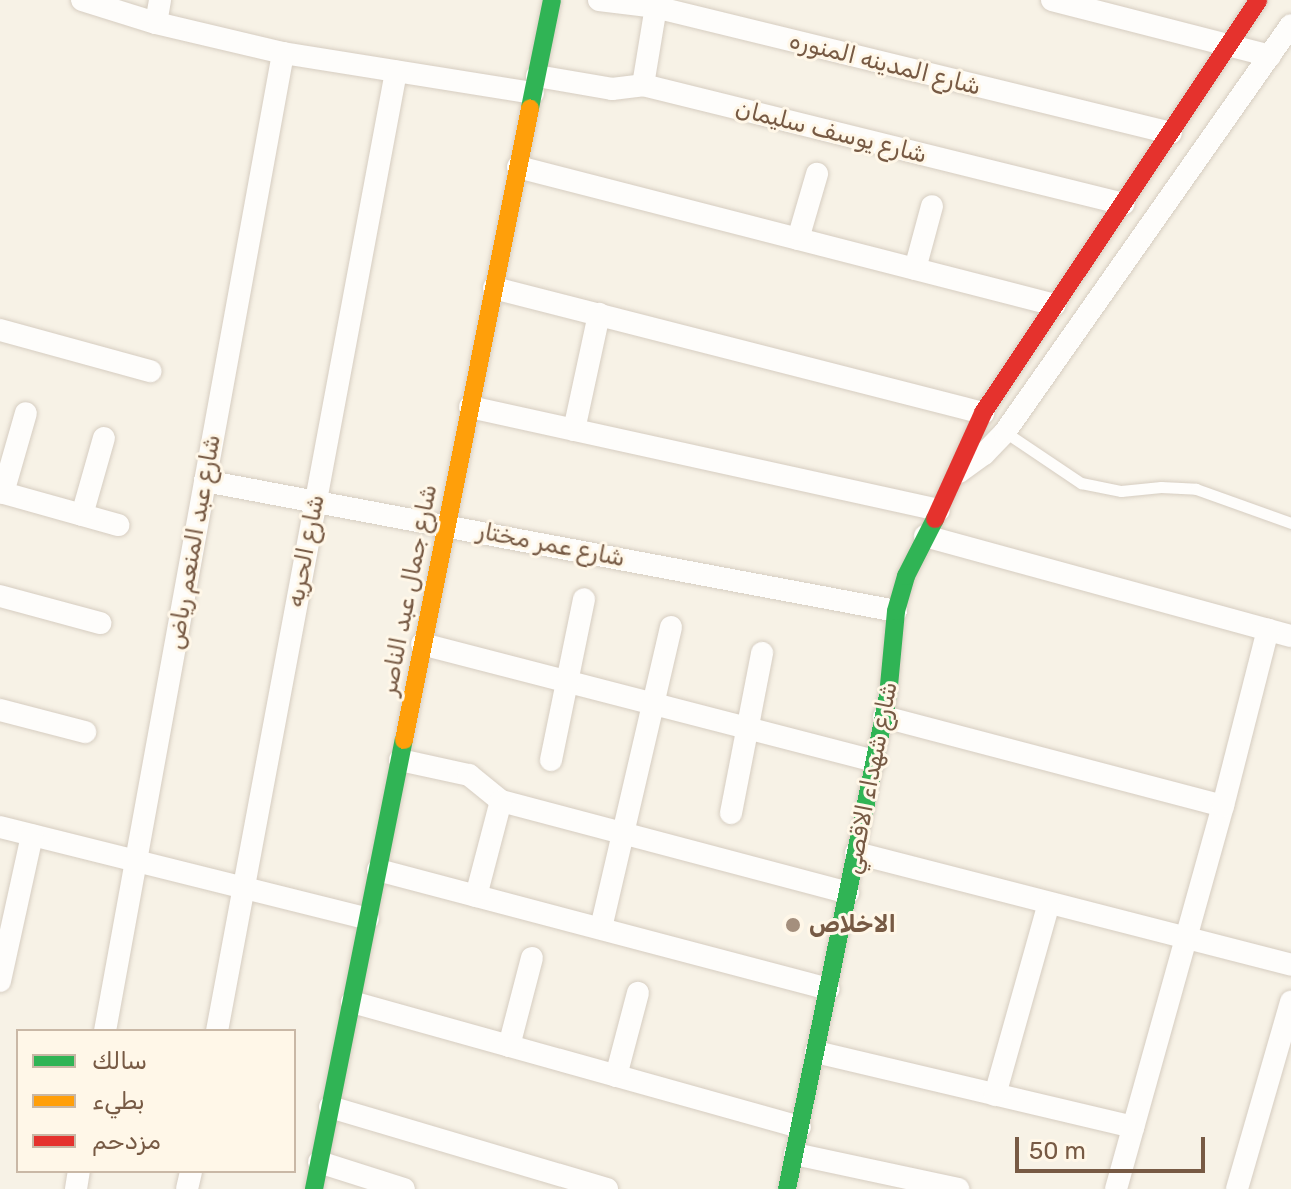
<!DOCTYPE html>
<html>
<head>
<meta charset="utf-8">
<style>
	body { margin:0 }
	#map { position:relative; width:1291px; height:1189px; overflow:hidden; background:#f7f2e6; font-family:Rubik,"Noto Naskh Arabic",sans-serif }
	div>[style] { position:absolute }
	.roads { filter:drop-shadow(0 0 2px #d6cdc1) drop-shadow(0 0 2px #d6cdc1) }
	.lane>* { height:11px; margin:-5.5px; padding:0 5.5px; transform-origin:5.5px; border-radius:5.5px; background:#fefdfb }
	.street>* { height:22px; margin:-11px; padding:0 11px; transform-origin:11px; border-radius:11px; background:#fefdfb }
	.fast>* { height:18px; margin:-9px; padding:0 9px; transform-origin:9px; border-radius:9px; background:#30b455 }
	.slow>* { height:18px; margin:-9px; padding:0 9px; transform-origin:9px; border-radius:9px; background:#ff9f0a }
	.jam>* { height:18px; margin:-9px; padding:0 9px; transform-origin:9px; border-radius:9px; background:#e5322d }
	.dots>* { width:22px; height:22px; translate:-50% -50%; box-sizing:border-box; border:4px solid #fff7e8; border-radius:50% }
	span { translate:-50% -50%; white-space:nowrap; text-align:center; line-height:1.15; -webkit-text-stroke:6px #fff7e8; paint-order:stroke }
	.street-label { font-size:24px; color:#775a44 }
	.poi-label { font-size:24px; color:#775a44; font-weight:700 }
	.left { translate:0 -50%; text-align:left }
	.legend { position:absolute; left:16px; top:1029px; width:280px; height:144px; box-sizing:border-box; background:#fff7e8; border:2px solid #c9b8a6; margin:0; padding:10px 14px; list-style:none; font-size:24px; color:#775a44 }
	.legend li { display:flex; align-items:center; gap:16px; height:40px }
	.legend b { width:40px; border:2px solid #c9b8a6 }
	.scale { position:absolute; left:1015px; top:1137px; width:190px; height:36px; box-sizing:border-box; border:4px solid #775a44; border-top:0; padding-left:10px; font-size:24px; line-height:28px; white-space:nowrap; color:#775a44; -webkit-text-stroke:6px #fff7e8; paint-order:stroke }
</style>
</head>
<body>
<div id="map">
	<div class="roads">
		<div class="lane">
			<i style="left:1005px;top:432px;width:92px;rotate:33.9deg"></i>
			<i style="left:1081px;top:483px;width:41px;rotate:11.3deg"></i>
			<i style="left:1121px;top:491px;width:40px;rotate:-5.7deg"></i>
			<i style="left:1161px;top:487px;width:35px;rotate:3deg"></i>
			<i style="left:1196px;top:489px;width:101px;rotate:19.7deg"></i>
		</div>
		<div class="street">
			<i style="left:82px;top:0;width:77px;rotate:17.3deg"></i>
			<i style="left:156px;top:23px;width:130px;rotate:13.3deg"></i>
			<i style="left:283px;top:53px;width:253px;rotate:9.1deg"></i>
			<i style="left:599px;top:0;width:56px;rotate:7.1deg"></i>
			<i style="left:655px;top:7px;width:531px;rotate:13.72deg"></i>
			<i style="left:1052px;top:0;width:225px;rotate:14.4deg"></i>
			<i style="left:156px;top:23px;width:23px;rotate:-80deg"></i>
			<i style="left:537px;top:76px;width:76px;rotate:9.8deg"></i>
			<i style="left:612px;top:89px;width:31px;rotate:-7deg"></i>
			<i style="left:643px;top:85px;width:495px;rotate:13.9deg"></i>
			<i style="left:643px;top:85px;width:86px;rotate:-80.6deg"></i>
			<i style="left:518px;top:167px;width:554px;rotate:14.41deg"></i>
			<i style="left:798px;top:239px;width:68px;rotate:-73.7deg"></i>
			<i style="left:915px;top:269px;width:65px;rotate:-74.9deg"></i>
			<i style="left:494px;top:288px;width:505px;rotate:14.34deg"></i>
			<i style="left:0;top:330px;width:156px;rotate:15.3deg"></i>
			<i style="left:470px;top:407px;width:480px;rotate:12.4deg"></i>
			<i style="left:574px;top:430px;width:119px;rotate:-77.8deg"></i>
			<i style="left:959px;top:472px;width:31px;rotate:-36deg"></i>
			<i style="left:984px;top:454px;width:30px;rotate:-46deg"></i>
			<i style="left:1005px;top:432px;width:497px;rotate:-54.9deg"></i>
			<i style="left:205px;top:481px;width:703px;rotate:10.65deg"></i>
			<i style="left:0;top:492px;width:123px;rotate:15.6deg"></i>
			<i style="left:3px;top:493px;width:83px;rotate:-74deg"></i>
			<i style="left:82px;top:515px;width:80px;rotate:-74.1deg"></i>
			<i style="left:925px;top:536px;width:379px;rotate:15.3deg"></i>
			<i style="left:0;top:596px;width:104px;rotate:15.1deg"></i>
			<i style="left:422px;top:644px;width:468px;rotate:14.5deg"></i>
			<i style="left:0;top:710px;width:88px;rotate:14.5deg"></i>
			<i style="left:884px;top:717px;width:350px;rotate:14.7deg"></i>
			<i style="left:400px;top:760px;width:71px;rotate:12.3deg"></i>
			<i style="left:469px;top:775px;width:41px;rotate:39.1deg"></i>
			<i style="left:501px;top:801px;width:359px;rotate:14.8deg"></i>
			<i style="left:551px;top:760px;width:164px;rotate:-78.4deg"></i>
			<i style="left:731px;top:813px;width:163px;rotate:-79deg"></i>
			<i style="left:0;top:827px;width:379px;rotate:14deg"></i>
			<i style="left:856px;top:853px;width:449px;rotate:14.4deg"></i>
			<i style="left:378px;top:870px;width:466px;rotate:14.8deg"></i>
			<i style="left:476px;top:896px;width:98px;rotate:-75.3deg"></i>
			<i style="left:601px;top:928px;width:309px;rotate:-76.9deg"></i>
			<i style="left:0;top:981px;width:149px;rotate:-77.6deg"></i>
			<i style="left:352px;top:1002px;width:465px;rotate:15.6deg"></i>
			<i style="left:105px;top:1031px;width:994px;rotate:-79.68deg"></i>
			<i style="left:217px;top:1031px;width:976px;rotate:-79.43deg"></i>
			<i style="left:509px;top:1046px;width:91px;rotate:-75.4deg"></i>
			<i style="left:816px;top:1052px;width:326px;rotate:13.3deg"></i>
			<i style="left:616px;top:1076px;width:86px;rotate:-75.2deg"></i>
			<i style="left:995px;top:1095px;width:199px;rotate:-74.3deg"></i>
			<i style="left:330px;top:1107px;width:289px;rotate:16.5deg"></i>
			<i style="left:795px;top:1154px;width:167px;rotate:12.1deg"></i>
			<i style="left:319px;top:1162px;width:89px;rotate:17.6deg"></i>
			<i style="left:76px;top:1189px;width:18px;rotate:-81deg"></i>
			<i style="left:187px;top:1189px;width:18px;rotate:-77deg"></i>
			<i style="left:1116px;top:1189px;width:398px;rotate:-74.4deg"></i>
			<i style="left:1223px;top:806px;width:182px;rotate:-75.7deg"></i>
			<i style="left:1237px;top:1189px;width:195px;rotate:-73.9deg"></i>
		</div>
		<div class="fast">
			<i style="left:530px;top:108px;width:110px;rotate:-78.5deg"></i>
			<i style="left:314px;top:1189px;width:458px;rotate:-78.7deg"></i>
			<i style="left:787px;top:1189px;width:503px;rotate:-78.42deg"></i>
			<i style="left:888px;top:696px;width:85px;rotate:-84.6deg"></i>
			<i style="left:896px;top:611px;width:36px;rotate:-74deg"></i>
			<i style="left:906px;top:576px;width:64px;rotate:-63deg"></i>
		</div>
		<div class="slow">
			<i style="left:404px;top:740px;width:644px;rotate:-78.72deg"></i>
		</div>
		<div class="jam">
			<i style="left:935px;top:519px;width:116px;rotate:-65.6deg"></i>
			<i style="left:983px;top:413px;width:496px;rotate:-56.3deg"></i>
		</div>
	</div>
	<div class="dots">
		<i style="left:793px;top:925px;background:#a48f7d"></i>
	</div>
	<div class="street-label">
		<span style="left:885px;top:64px;rotate:14deg">شارع المدينه المنوره</span>
		<span style="left:831px;top:132px;rotate:14deg">شارع يوسف سليمان</span>
		<span style="left:194px;top:542px;rotate:-80deg">شارع عبد المنعم رياض</span>
		<span style="left:551px;top:545px;rotate:11deg">شارع عمر مختار</span>
		<span style="left:306px;top:551px;rotate:-79deg">شارع الحريه</span>
		<span style="left:409px;top:590px;rotate:-79deg">شارع جمال عبد الناصر</span>
		<span style="left:871px;top:778px;rotate:-79deg">شارع شهداء الاقصي</span>
	</div>
	<div class="poi-label">
		<span class="left" style="left:809px;top:925px">الاخلاص</span>
	</div>
	<ul class="legend">
	<li><b style="height:10px;background:#30b455"></b>سالك</li>
	<li><b style="height:10px;background:#ff9f0a"></b>بطيء</li>
	<li><b style="height:10px;background:#e5322d"></b>مزدحم</li>
	</ul>
	<div class="scale">50 m</div>
</div>
</body>
</html>
